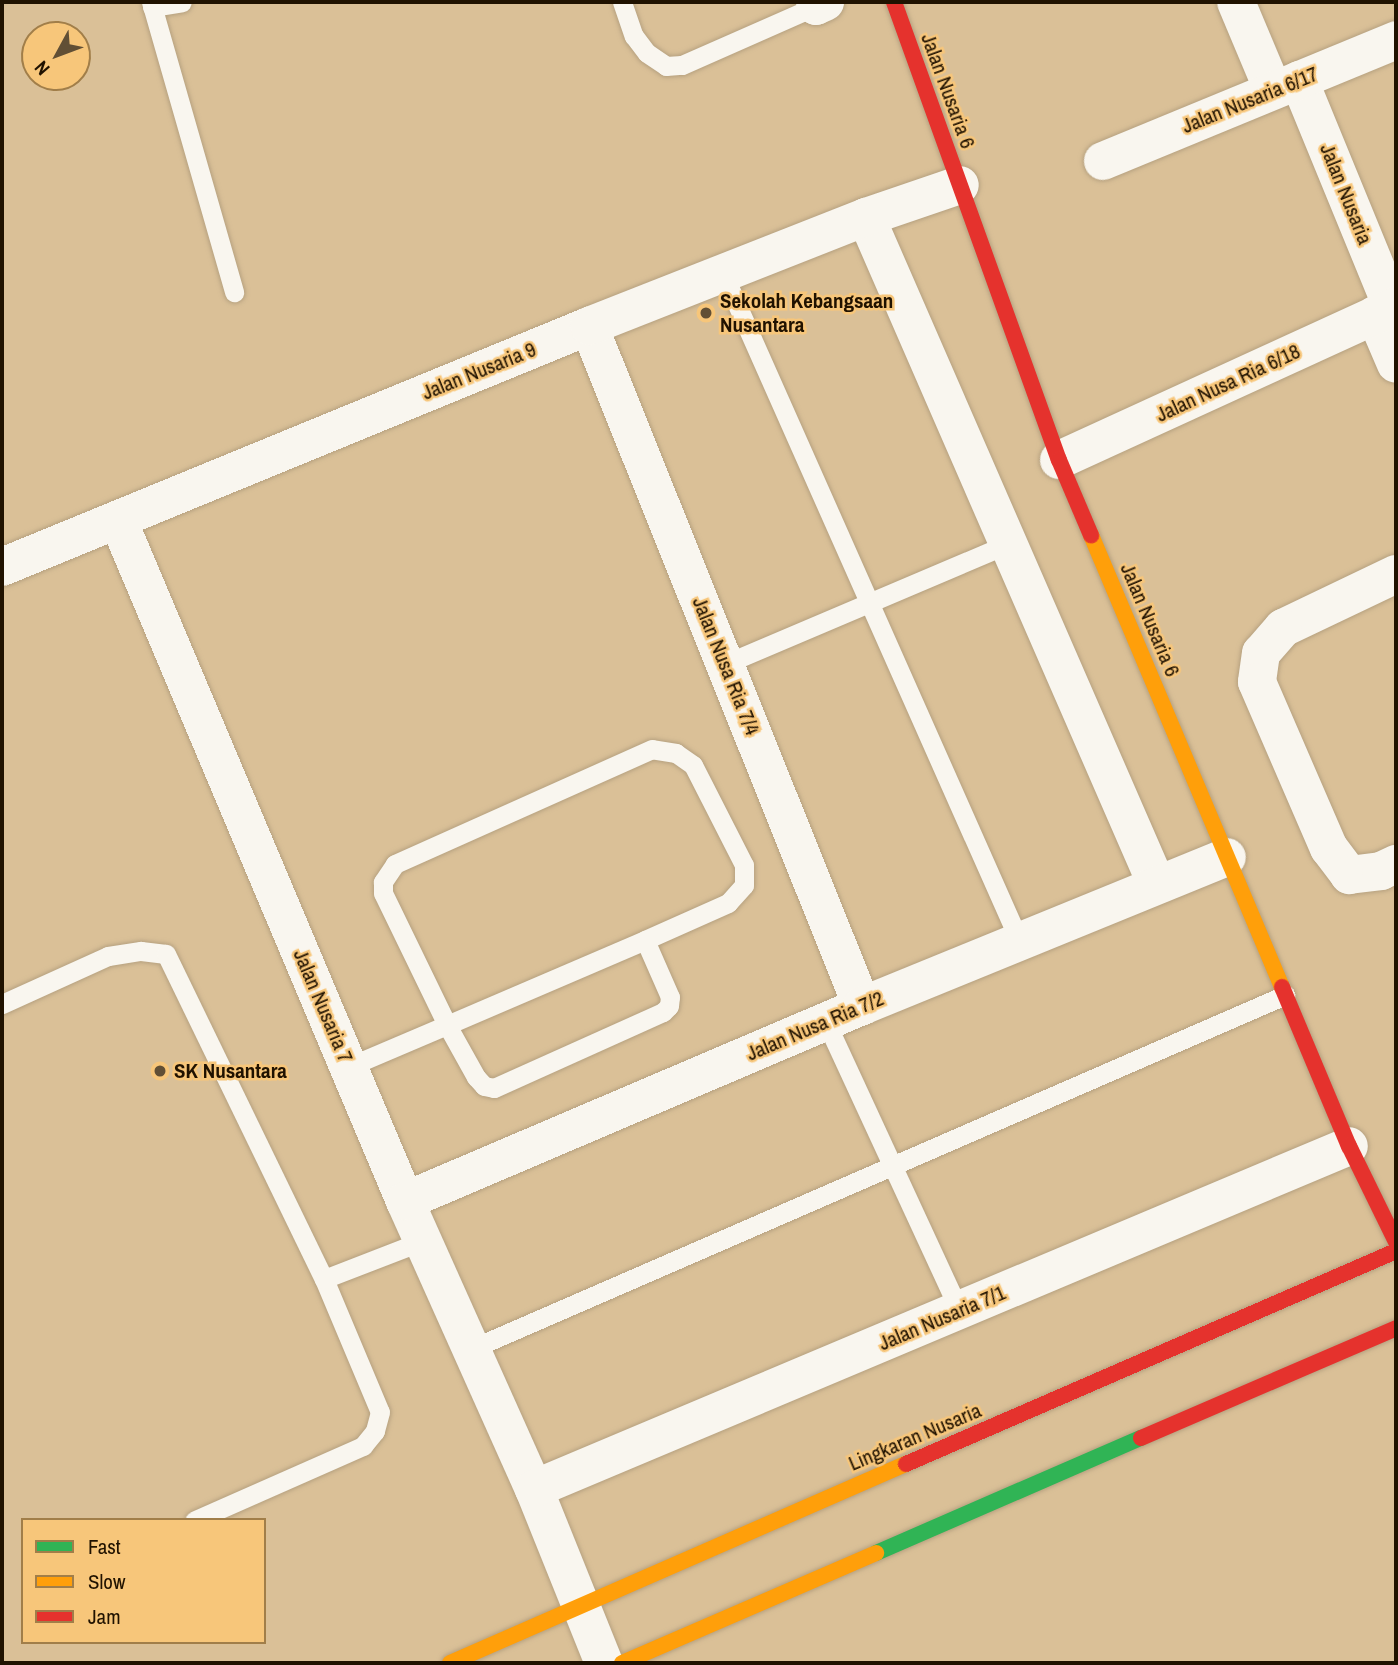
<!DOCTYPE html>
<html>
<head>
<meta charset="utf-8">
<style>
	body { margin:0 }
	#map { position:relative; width:1398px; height:1665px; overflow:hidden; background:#dac097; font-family:"Archivo Narrow",sans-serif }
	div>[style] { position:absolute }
	.roads { filter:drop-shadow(0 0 2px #b6a180) drop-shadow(0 0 2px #b6a180) }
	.lane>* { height:19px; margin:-9.5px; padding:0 9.5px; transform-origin:9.5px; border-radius:9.5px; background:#f9f6ef }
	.street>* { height:38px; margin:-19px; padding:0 19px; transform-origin:19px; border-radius:19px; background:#f9f6ef }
	.fast>* { height:16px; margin:-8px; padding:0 8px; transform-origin:8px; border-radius:8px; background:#30b455 }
	.slow>* { height:16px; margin:-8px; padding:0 8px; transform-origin:8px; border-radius:8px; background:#ff9f0a }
	.jam>* { height:16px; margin:-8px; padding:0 8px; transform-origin:8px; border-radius:8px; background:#e5322d }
	.dots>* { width:19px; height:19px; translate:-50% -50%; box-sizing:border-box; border:4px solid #f7c67a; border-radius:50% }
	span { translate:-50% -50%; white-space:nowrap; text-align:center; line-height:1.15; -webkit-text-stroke:5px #f7c67a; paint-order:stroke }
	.street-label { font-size:21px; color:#201200 }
	.poi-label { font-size:21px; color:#201200; font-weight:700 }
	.left { translate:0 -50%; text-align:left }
	.frame { position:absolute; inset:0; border:4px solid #201200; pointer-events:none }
	.legend { position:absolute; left:21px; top:1518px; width:245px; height:126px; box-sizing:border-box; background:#f7c67a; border:2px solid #a17e49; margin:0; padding:9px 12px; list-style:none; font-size:21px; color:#201200 }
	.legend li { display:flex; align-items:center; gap:14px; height:35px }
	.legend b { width:35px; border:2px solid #a17e49 }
	.north { position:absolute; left:21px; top:21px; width:70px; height:70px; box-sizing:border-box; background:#f7c67a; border:2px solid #a17e49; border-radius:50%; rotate:229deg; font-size:19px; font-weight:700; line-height:28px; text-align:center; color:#201200 }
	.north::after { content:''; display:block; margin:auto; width:24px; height:32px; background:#614f35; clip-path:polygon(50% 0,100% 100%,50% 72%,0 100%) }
</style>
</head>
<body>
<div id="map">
	<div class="roads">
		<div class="lane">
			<i style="left:151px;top:2px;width:302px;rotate:74deg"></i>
			<i style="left:622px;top:2px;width:36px;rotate:71deg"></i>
			<i style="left:634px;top:36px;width:21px;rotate:53deg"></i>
			<i style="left:647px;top:53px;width:23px;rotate:34deg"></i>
			<i style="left:666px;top:66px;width:16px;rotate:-4deg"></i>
			<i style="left:682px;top:65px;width:146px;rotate:-23.8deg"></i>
			<i style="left:152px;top:7px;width:30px;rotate:-9deg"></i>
			<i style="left:723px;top:273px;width:730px;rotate:66.07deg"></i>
			<i style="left:725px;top:664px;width:307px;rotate:-23deg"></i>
			<i style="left:2px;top:1004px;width:116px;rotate:-24.4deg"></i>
			<i style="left:108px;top:956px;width:33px;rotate:-9deg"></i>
			<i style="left:141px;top:951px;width:25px;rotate:7deg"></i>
			<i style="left:166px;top:954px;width:361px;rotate:64.1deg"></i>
			<i style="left:324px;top:1279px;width:144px;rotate:67.2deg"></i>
			<i style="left:380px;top:1412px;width:20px;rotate:105deg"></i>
			<i style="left:375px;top:1431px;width:19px;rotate:129deg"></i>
			<i style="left:363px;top:1446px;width:184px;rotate:156.2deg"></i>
			<i style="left:826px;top:1022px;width:317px;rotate:65.2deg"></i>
			<i style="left:348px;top:1067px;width:108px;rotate:-23deg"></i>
			<i style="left:447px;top:1025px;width:215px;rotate:-23.2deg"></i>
			<i style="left:645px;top:940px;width:91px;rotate:-24deg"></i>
			<i style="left:728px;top:903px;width:24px;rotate:-48deg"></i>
			<i style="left:744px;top:885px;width:20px;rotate:-90deg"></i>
			<i style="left:744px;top:865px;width:112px;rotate:-117deg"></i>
			<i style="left:693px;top:765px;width:21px;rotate:-145deg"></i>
			<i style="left:676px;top:753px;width:24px;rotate:-171deg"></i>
			<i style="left:652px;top:749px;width:282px;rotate:155.9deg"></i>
			<i style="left:395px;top:864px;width:22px;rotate:124deg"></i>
			<i style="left:383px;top:882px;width:11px;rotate:90deg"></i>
			<i style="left:383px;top:893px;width:147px;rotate:64.1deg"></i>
			<i style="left:447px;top:1025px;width:60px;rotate:60.9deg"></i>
			<i style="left:476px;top:1077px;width:12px;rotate:48deg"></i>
			<i style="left:484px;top:1086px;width:10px;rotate:11deg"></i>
			<i style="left:494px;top:1088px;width:185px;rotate:-24.2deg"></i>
			<i style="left:663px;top:1012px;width:8px;rotate:-45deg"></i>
			<i style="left:669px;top:1006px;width:9px;rotate:-84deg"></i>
			<i style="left:670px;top:997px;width:62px;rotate:-113.7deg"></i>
			<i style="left:324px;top:1279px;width:105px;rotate:-21.2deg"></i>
			<i style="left:471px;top:1349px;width:888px;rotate:-23.5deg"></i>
		</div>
		<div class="street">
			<i style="left:815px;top:2px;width:4px;rotate:76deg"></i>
			<i style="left:816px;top:6px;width:10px;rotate:-24deg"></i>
			<i style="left:1236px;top:2px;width:95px;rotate:67.2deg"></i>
			<i style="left:1299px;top:80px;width:245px;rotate:67.7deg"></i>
			<i style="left:1103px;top:161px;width:317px;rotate:-22.4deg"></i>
			<i style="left:866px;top:217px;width:726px;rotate:66.47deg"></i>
			<i style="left:1375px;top:315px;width:53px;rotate:66.8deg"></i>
			<i style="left:589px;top:326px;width:733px;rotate:68.13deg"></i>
			<i style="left:1059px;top:460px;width:371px;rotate:-24.6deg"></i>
			<i style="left:118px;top:520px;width:739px;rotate:67.15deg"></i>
			<i style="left:405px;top:1201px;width:316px;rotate:65.9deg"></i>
			<i style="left:534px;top:1489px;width:188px;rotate:68.1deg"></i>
			<i style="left:2px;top:567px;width:635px;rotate:-22.32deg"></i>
			<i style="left:589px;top:326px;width:298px;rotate:-21.5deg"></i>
			<i style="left:866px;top:217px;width:99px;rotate:-18.8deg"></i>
			<i style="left:1396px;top:574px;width:125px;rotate:154.5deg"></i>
			<i style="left:1283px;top:628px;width:33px;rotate:131deg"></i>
			<i style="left:1261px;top:653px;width:29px;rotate:98deg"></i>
			<i style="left:1257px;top:682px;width:181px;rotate:66.6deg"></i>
			<i style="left:1329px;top:848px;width:34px;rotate:53deg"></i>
			<i style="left:1349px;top:875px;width:32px;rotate:-7deg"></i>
			<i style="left:1381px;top:871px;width:17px;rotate:-25deg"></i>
			<i style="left:405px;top:1201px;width:497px;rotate:-23.1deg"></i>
			<i style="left:862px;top:1006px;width:394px;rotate:-22.2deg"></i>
			<i style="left:534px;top:1489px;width:884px;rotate:-22.82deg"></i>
		</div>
		<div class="fast">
			<i style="left:876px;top:1553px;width:289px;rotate:-23.5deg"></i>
		</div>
		<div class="slow">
			<i style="left:1091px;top:535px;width:491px;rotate:67.1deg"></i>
			<i style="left:450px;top:1663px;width:498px;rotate:-23.6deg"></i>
			<i style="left:622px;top:1663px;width:277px;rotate:-23.4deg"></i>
		</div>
		<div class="jam">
			<i style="left:894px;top:2px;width:487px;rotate:70.2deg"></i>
			<i style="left:1059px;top:460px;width:82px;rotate:66.9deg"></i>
			<i style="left:1282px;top:987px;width:173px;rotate:67.2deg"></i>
			<i style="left:1349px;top:1146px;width:107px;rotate:63.9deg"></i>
			<i style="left:1141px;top:1438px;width:278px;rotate:-23.3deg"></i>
			<i style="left:906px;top:1464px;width:534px;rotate:-23.49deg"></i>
		</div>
	</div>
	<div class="dots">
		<i style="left:706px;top:313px;background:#614f35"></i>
		<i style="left:160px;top:1071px;background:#614f35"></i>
	</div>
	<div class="street-label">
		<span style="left:948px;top:91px;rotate:70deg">Jalan Nusaria 6</span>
		<span style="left:1250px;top:100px;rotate:-22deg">Jalan Nusaria 6/17</span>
		<span style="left:1346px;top:194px;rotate:68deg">Jalan Nusaria</span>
		<span style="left:479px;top:371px;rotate:-22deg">Jalan Nusaria 9</span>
		<span style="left:1228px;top:383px;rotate:-25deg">Jalan Nusa Ria 6/18</span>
		<span style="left:1150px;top:620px;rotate:67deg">Jalan Nusaria 6</span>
		<span style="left:726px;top:666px;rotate:68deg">Jalan Nusa Ria 7/4</span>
		<span style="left:323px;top:1006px;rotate:67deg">Jalan Nusaria 7</span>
		<span style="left:815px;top:1026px;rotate:-23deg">Jalan Nusa Ria 7/2</span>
		<span style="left:942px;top:1318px;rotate:-23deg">Jalan Nusaria 7/1</span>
		<span style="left:915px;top:1437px;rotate:-23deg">Lingkaran Nusaria</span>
	</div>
	<div class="poi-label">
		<span class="left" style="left:720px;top:313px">Sekolah Kebangsaan<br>Nusantara</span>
		<span class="left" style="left:174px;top:1071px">SK Nusantara</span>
	</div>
	<div class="frame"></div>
	<ul class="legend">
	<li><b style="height:9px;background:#30b455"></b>Fast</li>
	<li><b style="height:9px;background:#ff9f0a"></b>Slow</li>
	<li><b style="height:9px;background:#e5322d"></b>Jam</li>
	</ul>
	<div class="north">N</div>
</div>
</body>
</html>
